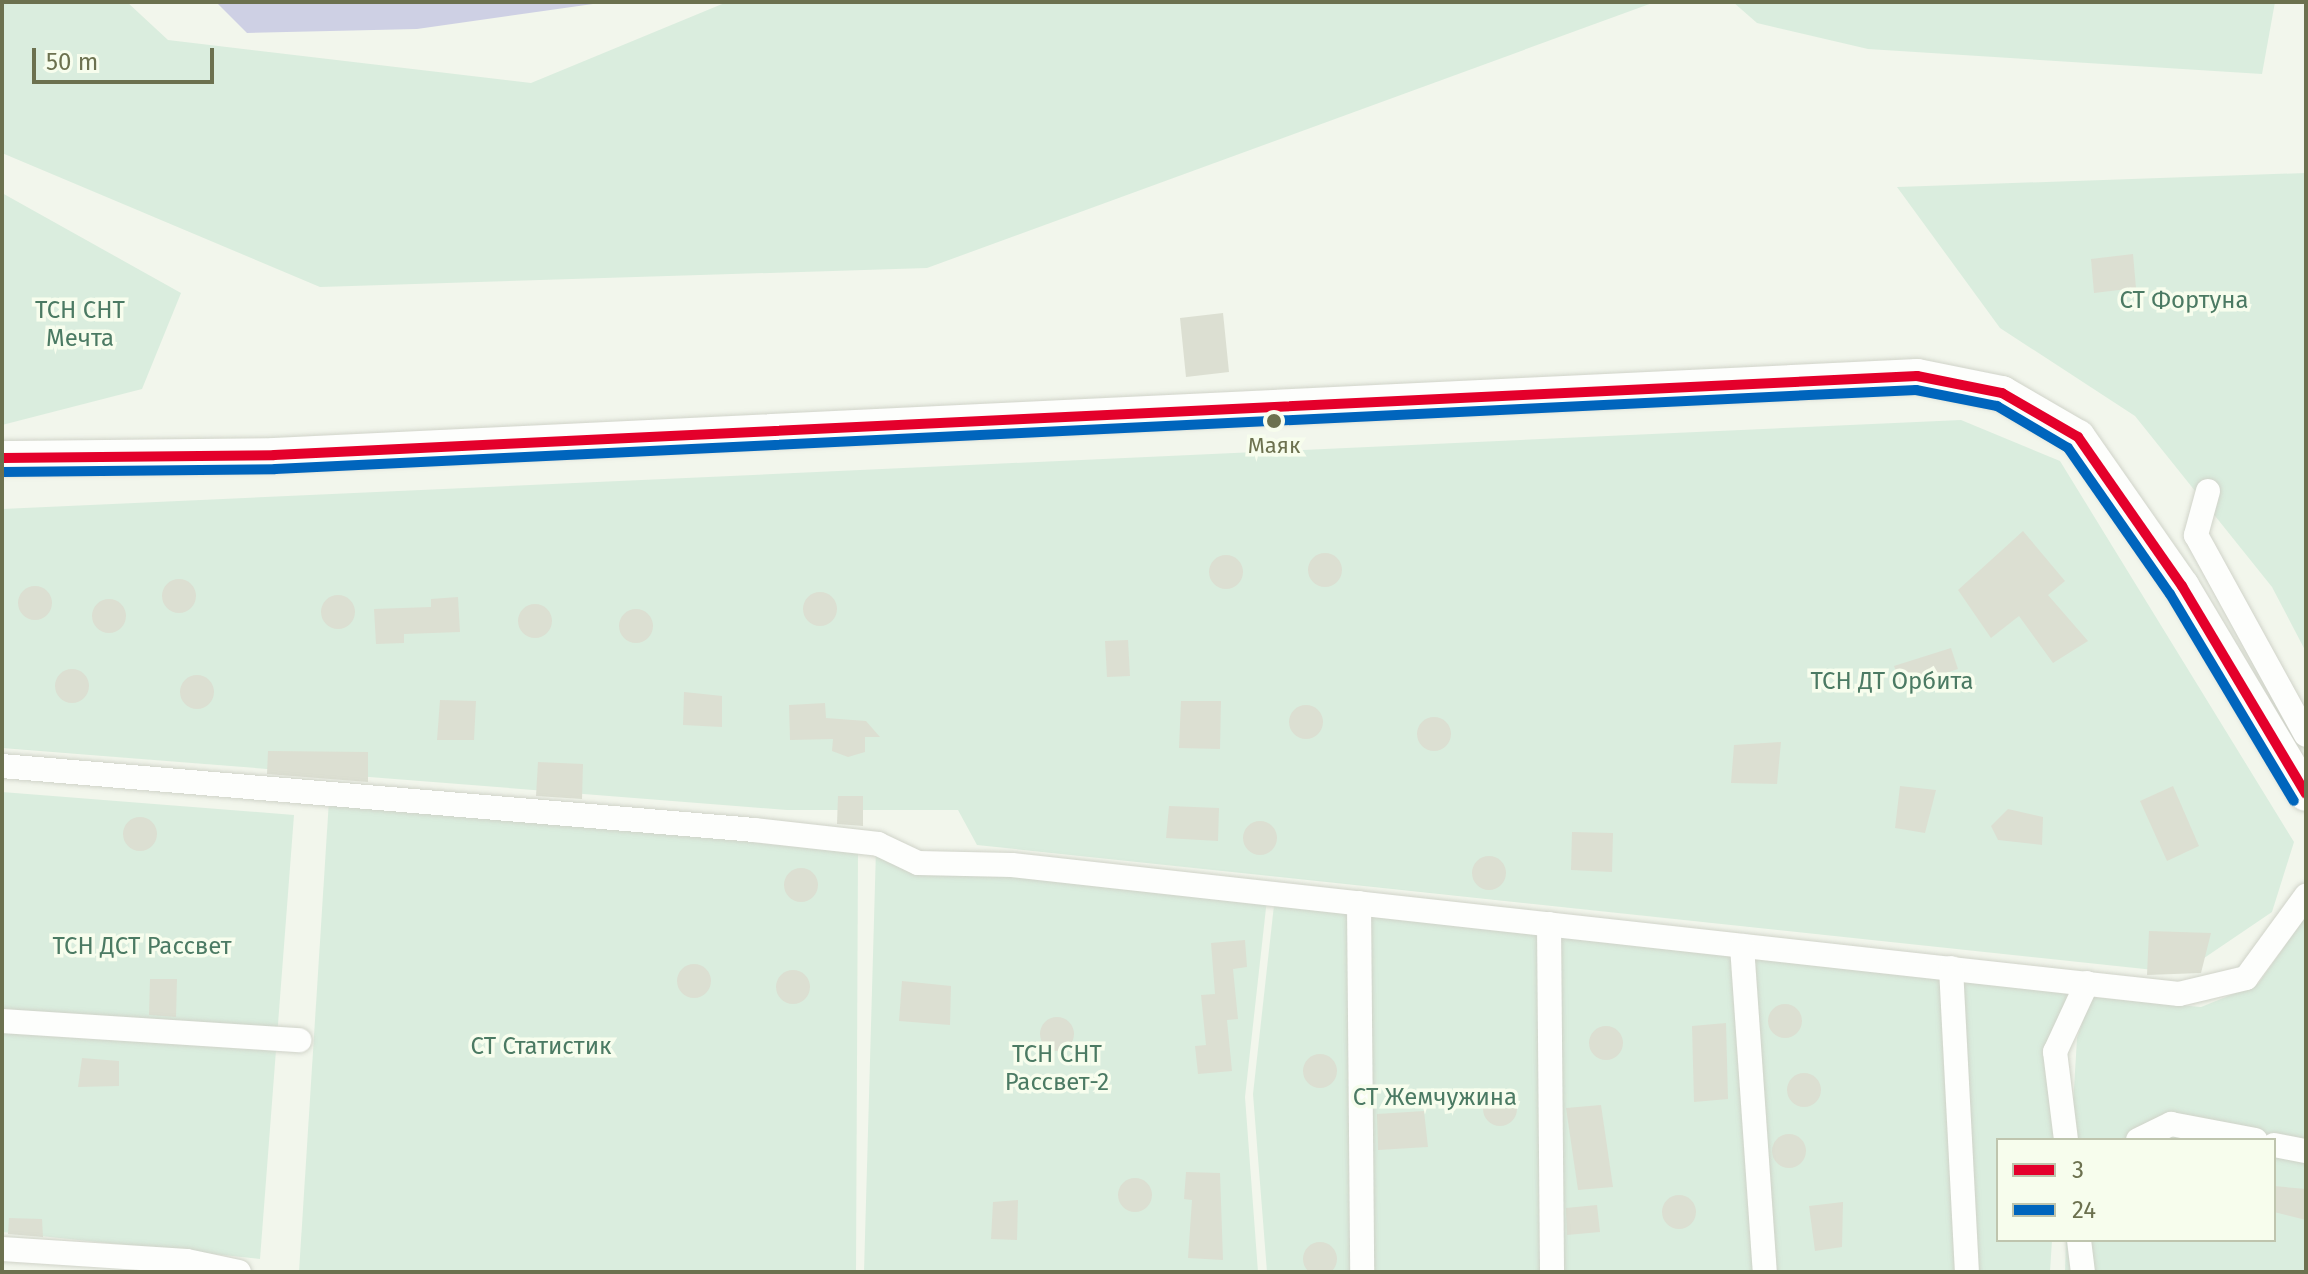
<!DOCTYPE html>
<html>
<head>
<meta charset="utf-8">
<style>
	body { margin:0 }
	#map { position:relative; width:2308px; height:1274px; overflow:hidden; background:#f2f6ec; font-family:"Fira Sans",sans-serif }
	div>[style] { position:absolute }
	.green>* { inset:0; background:#daedde }
	.water>* { inset:0; background:#ced0e4 }
	.building>* { inset:0; background:#dcdfd2 }
	.round { border-radius:50% }
	.roads { filter:drop-shadow(0 0 2px #d0d3c9) drop-shadow(0 0 2px #d0d3c9) }
	.minor>* { height:24px; margin:-12px; padding:0 12px; transform-origin:12px; border-radius:12px; background:#fdfefc }
	.secondary>* { height:34px; margin:-17px; padding:0 17px; transform-origin:17px; border-radius:17px; background:#fdfefc }
	.bus-1>* { height:10px; margin:-5px; padding:0 5px; transform-origin:5px; border-radius:5px; background:#e4002b }
	.bus-2>* { height:10px; margin:-5px; padding:0 5px; transform-origin:5px; border-radius:5px; background:#0065bd }
	.dots>* { width:22px; height:22px; translate:-50% -50%; box-sizing:border-box; border:4px solid #f7fded; border-radius:50% }
	span { translate:-50% -50%; white-space:nowrap; text-align:center; line-height:1.15; -webkit-text-stroke:7px #f7fded; paint-order:stroke }
	.bus-label { font-size:22px; color:#6c714f }
	.park-label { font-size:24px; color:#4b7a63 }
	.frame { position:absolute; inset:0; border:4px solid #6c714f; pointer-events:none }
	.legend { position:absolute; left:1996px; top:1138px; width:280px; height:104px; box-sizing:border-box; background:#f7fded; border:2px solid #bfc5ae; margin:0; padding:10px 14px; list-style:none; font-size:24px; color:#6c714f }
	.legend li { display:flex; align-items:center; gap:16px; height:40px }
	.legend b { width:40px; border:2px solid #bfc5ae }
	.scale { position:absolute; left:32px; top:48px; width:182px; height:36px; box-sizing:border-box; border:4px solid #6c714f; border-top:0; padding-left:10px; font-size:24px; line-height:28px; white-space:nowrap; color:#6c714f; -webkit-text-stroke:6px #f7fded; paint-order:stroke }
</style>
</head>
<body>
<div id="map">
	<div class="green">
		<i style="clip-path:polygon(2px 2px,127px 2px,168px 40px,531px 83px,727px 2px,1655px 2px,927px 268px,320px 287px,2px 153px)"></i>
		<i style="clip-path:polygon(1733px 2px,2275px 2px,2262px 74px,1868px 49px,1757px 23px)"></i>
		<i style="clip-path:polygon(2306px 173px,2306px 652px,2272px 587px,2135px 416px,2000px 328px,1897px 187px)"></i>
		<i style="clip-path:polygon(2px 193px,181px 293px,142px 389px,2px 425px)"></i>
		<i style="clip-path:polygon(1961px 420px,2060px 461px,2294px 842px,2272px 912px,2182px 973px,977px 845px,958px 810px,787px 810px,2px 748px,2px 509px)"></i>
		<i style="clip-path:polygon(2px 792px,294px 815px,260px 1259px,2px 1232px)"></i>
		<i style="clip-path:polygon(329px 800px,858px 853px,856px 1272px,299px 1272px)"></i>
		<i style="clip-path:polygon(876px 849px,1267px 899px,1245px 1097px,1258px 1272px,864px 1272px)"></i>
		<i style="clip-path:polygon(1274px 905px,2067px 991px,2058px 1140px,1998px 1140px,1998px 1240px,2052px 1240px,2050px 1272px,1267px 1272px,1253px 1094px)"></i>
		<i style="clip-path:polygon(2306px 916px,2306px 1272px,2065px 1272px,2066px 1240px,2274px 1240px,2274px 1140px,2071px 1140px,2077px 1038px,2091px 997px,2201px 1007px,2258px 984px)"></i>
	</div>
	<div class="water">
		<i style="clip-path:polygon(216px 2px,607px 2px,417px 29px,247px 33px)"></i>
	</div>
	<div class="building">
		<i style="clip-path:polygon(2133px 254px,2136px 288px,2094px 293px,2091px 259px)"></i>
		<i style="clip-path:polygon(1223px 313px,1229px 372px,1186px 377px,1180px 318px)"></i>
		<i style="clip-path:polygon(2023px 531px,2065px 581px,2048px 595px,2088px 641px,2053px 663px,2019px 616px,1991px 638px,1958px 590px)"></i>
		<i class="round" style="left:1308px;top:553px;width:34px;height:34px"></i>
		<i class="round" style="left:1209px;top:555px;width:34px;height:34px"></i>
		<i class="round" style="left:162px;top:579px;width:34px;height:34px"></i>
		<i class="round" style="left:18px;top:586px;width:34px;height:34px"></i>
		<i class="round" style="left:803px;top:592px;width:34px;height:34px"></i>
		<i class="round" style="left:321px;top:595px;width:34px;height:34px"></i>
		<i style="clip-path:polygon(458px 597px,460px 632px,404px 634px,404px 643px,376px 644px,374px 609px,431px 607px,431px 599px)"></i>
		<i class="round" style="left:92px;top:599px;width:34px;height:34px"></i>
		<i class="round" style="left:518px;top:604px;width:34px;height:34px"></i>
		<i class="round" style="left:619px;top:609px;width:34px;height:34px"></i>
		<i style="clip-path:polygon(1128px 640px,1130px 676px,1107px 677px,1105px 641px)"></i>
		<i style="clip-path:polygon(1951px 648px,1958px 669px,1902px 688px,1894px 666px)"></i>
		<i class="round" style="left:55px;top:669px;width:34px;height:34px"></i>
		<i class="round" style="left:180px;top:675px;width:34px;height:34px"></i>
		<i style="clip-path:polygon(684px 692px,722px 696px,722px 727px,683px 725px)"></i>
		<i style="clip-path:polygon(440px 700px,476px 701px,474px 740px,437px 740px)"></i>
		<i style="clip-path:polygon(1181px 701px,1221px 701px,1220px 749px,1179px 748px)"></i>
		<i style="clip-path:polygon(825px 703px,826px 718px,866px 721px,880px 737px,865px 737px,865px 752px,848px 757px,832px 751px,833px 739px,790px 740px,789px 705px)"></i>
		<i class="round" style="left:1289px;top:705px;width:34px;height:34px"></i>
		<i class="round" style="left:1417px;top:717px;width:34px;height:34px"></i>
		<i style="clip-path:polygon(1781px 742px,1777px 784px,1731px 783px,1734px 745px)"></i>
		<i style="clip-path:polygon(268px 751px,368px 752px,368px 782px,267px 774px)"></i>
		<i style="clip-path:polygon(538px 762px,583px 764px,582px 799px,536px 796px)"></i>
		<i style="clip-path:polygon(1900px 786px,1936px 790px,1925px 833px,1895px 828px)"></i>
		<i style="clip-path:polygon(2173px 786px,2199px 846px,2167px 861px,2140px 801px)"></i>
		<i style="clip-path:polygon(838px 796px,863px 796px,863px 826px,837px 824px)"></i>
		<i style="clip-path:polygon(1169px 806px,1219px 808px,1218px 841px,1166px 838px)"></i>
		<i style="clip-path:polygon(2008px 809px,2043px 817px,2042px 845px,1998px 840px,1991px 826px)"></i>
		<i class="round" style="left:123px;top:817px;width:34px;height:34px"></i>
		<i class="round" style="left:1243px;top:821px;width:34px;height:34px"></i>
		<i style="clip-path:polygon(1572px 832px,1613px 833px,1612px 872px,1571px 870px)"></i>
		<i class="round" style="left:1472px;top:856px;width:34px;height:34px"></i>
		<i class="round" style="left:784px;top:868px;width:34px;height:34px"></i>
		<i style="clip-path:polygon(2149px 931px,2211px 933px,2201px 973px,2147px 975px)"></i>
		<i style="clip-path:polygon(1245px 940px,1247px 967px,1233px 969px,1238px 1019px,1227px 1020px,1232px 1071px,1198px 1074px,1195px 1046px,1206px 1045px,1201px 995px,1215px 994px,1211px 943px)"></i>
		<i class="round" style="left:677px;top:964px;width:34px;height:34px"></i>
		<i class="round" style="left:776px;top:970px;width:34px;height:34px"></i>
		<i style="clip-path:polygon(150px 979px,177px 979px,176px 1017px,149px 1015px)"></i>
		<i style="clip-path:polygon(902px 981px,951px 986px,950px 1025px,899px 1021px)"></i>
		<i class="round" style="left:1768px;top:1004px;width:34px;height:34px"></i>
		<i class="round" style="left:1040px;top:1017px;width:34px;height:34px"></i>
		<i style="clip-path:polygon(1726px 1023px,1728px 1099px,1694px 1102px,1692px 1026px)"></i>
		<i class="round" style="left:1589px;top:1026px;width:34px;height:34px"></i>
		<i class="round" style="left:1303px;top:1054px;width:34px;height:34px"></i>
		<i style="clip-path:polygon(82px 1058px,119px 1061px,119px 1086px,78px 1087px)"></i>
		<i class="round" style="left:1787px;top:1073px;width:34px;height:34px"></i>
		<i class="round" style="left:1483px;top:1092px;width:34px;height:34px"></i>
		<i style="clip-path:polygon(1601px 1105px,1613px 1187px,1578px 1190px,1566px 1108px)"></i>
		<i style="clip-path:polygon(1424px 1111px,1428px 1147px,1378px 1150px,1377px 1114px)"></i>
		<i class="round" style="left:1772px;top:1134px;width:34px;height:34px"></i>
		<i style="clip-path:polygon(1186px 1172px,1220px 1173px,1223px 1260px,1188px 1258px,1192px 1200px,1184px 1199px)"></i>
		<i class="round" style="left:1118px;top:1178px;width:34px;height:34px"></i>
		<i style="clip-path:polygon(2274px 1186px,2306px 1189px,2306px 1220px,2274px 1212px)"></i>
		<i class="round" style="left:1662px;top:1195px;width:34px;height:34px"></i>
		<i style="clip-path:polygon(1018px 1200px,1017px 1240px,991px 1239px,993px 1202px)"></i>
		<i style="clip-path:polygon(1843px 1202px,1842px 1247px,1815px 1251px,1809px 1206px)"></i>
		<i style="clip-path:polygon(1597px 1205px,1600px 1232px,1567px 1235px,1566px 1208px)"></i>
		<i style="clip-path:polygon(9px 1218px,42px 1219px,43px 1237px,8px 1234px)"></i>
		<i class="round" style="left:1303px;top:1242px;width:34px;height:34px"></i>
	</div>
	<div class="roads">
		<div class="minor">
			<i style="left:2208px;top:491px;width:46px;rotate:105.3deg"></i>
			<i style="left:2196px;top:535px;width:228px;rotate:61.2deg"></i>
			<i style="left:2px;top:766px;width:755px;rotate:4.86deg"></i>
			<i style="left:754px;top:830px;width:125px;rotate:6.4deg"></i>
			<i style="left:878px;top:844px;width:44px;rotate:25.4deg"></i>
			<i style="left:918px;top:863px;width:94px;rotate:1.2deg"></i>
			<i style="left:1012px;top:865px;width:1174px;rotate:6.31deg"></i>
			<i style="left:2179px;top:994px;width:69px;rotate:-13.4deg"></i>
			<i style="left:2246px;top:978px;width:102px;rotate:-53.8deg"></i>
			<i style="left:1359px;top:903px;width:369px;rotate:89.5deg"></i>
			<i style="left:1549px;top:924px;width:348px;rotate:89.5deg"></i>
			<i style="left:1742px;top:946px;width:327px;rotate:86deg"></i>
			<i style="left:1951px;top:968px;width:304px;rotate:87deg"></i>
			<i style="left:2px;top:1021px;width:298px;rotate:3.7deg"></i>
			<i style="left:2066px;top:1140px;width:89px;rotate:-97.1deg"></i>
			<i style="left:2055px;top:1052px;width:76px;rotate:-65.1deg"></i>
			<i style="left:2138px;top:1140px;width:37px;rotate:-26deg"></i>
			<i style="left:2171px;top:1124px;width:86px;rotate:10.8deg"></i>
			<i style="left:2274px;top:1145px;width:33px;rotate:11deg"></i>
			<i style="left:2079px;top:1240px;width:32px;rotate:83deg"></i>
			<i style="left:2px;top:1249px;width:185px;rotate:3.7deg"></i>
			<i style="left:187px;top:1261px;width:53px;rotate:11.9deg"></i>
		</div>
		<div class="secondary">
			<i style="left:2px;top:458px;width:272px;rotate:-0.6deg"></i>
			<i style="left:274px;top:455px;width:1645px;rotate:-2.75deg"></i>
			<i style="left:1917px;top:376px;width:87px;rotate:11.3deg"></i>
			<i style="left:2002px;top:393px;width:88px;rotate:30.1deg"></i>
			<i style="left:2078px;top:437px;width:182px;rotate:55.1deg"></i>
			<i style="left:2182px;top:586px;width:242px;rotate:59.2deg"></i>
		</div>
	</div>
	<div class="bus-1">
		<i style="left:2px;top:458px;width:272px;rotate:-0.6deg"></i>
		<i style="left:274px;top:455px;width:1645px;rotate:-2.75deg"></i>
		<i style="left:1917px;top:376px;width:87px;rotate:11.3deg"></i>
		<i style="left:2002px;top:393px;width:88px;rotate:30.1deg"></i>
		<i style="left:2078px;top:437px;width:182px;rotate:55.1deg"></i>
		<i style="left:2182px;top:586px;width:242px;rotate:59.2deg"></i>
	</div>
	<div class="bus-2">
		<i style="left:2px;top:472px;width:273px;rotate:-0.6deg"></i>
		<i style="left:275px;top:469px;width:1643px;rotate:-2.76deg"></i>
		<i style="left:1916px;top:390px;width:83px;rotate:11.2deg"></i>
		<i style="left:1997px;top:406px;width:82px;rotate:30.6deg"></i>
		<i style="left:2068px;top:448px;width:178px;rotate:55.1deg"></i>
		<i style="left:2170px;top:594px;width:241px;rotate:59.1deg"></i>
	</div>
	<div class="dots">
		<i style="left:1274px;top:421px;background:#6c714f"></i>
	</div>
	<div class="bus-label">
		<span style="left:1274px;top:446px">Маяк</span>
	</div>
	<div class="park-label">
		<span style="left:2184px;top:301px">СТ Фортуна</span>
		<span style="left:80px;top:325px">ТСН СНТ<br>Мечта</span>
		<span style="left:1892px;top:682px">ТСН ДТ Орбита</span>
		<span style="left:142px;top:947px">ТСН ДСТ Рассвет</span>
		<span style="left:541px;top:1047px">СТ Статистик</span>
		<span style="left:1057px;top:1069px">ТСН СНТ<br>Рассвет-2</span>
		<span style="left:1435px;top:1098px">СТ Жемчужина</span>
	</div>
	<div class="frame"></div>
	<ul class="legend">
	<li><b style="height:10px;background:#e4002b"></b>3</li>
	<li><b style="height:10px;background:#0065bd"></b>24</li>
	</ul>
	<div class="scale">50 m</div>
</div>
</body>
</html>
